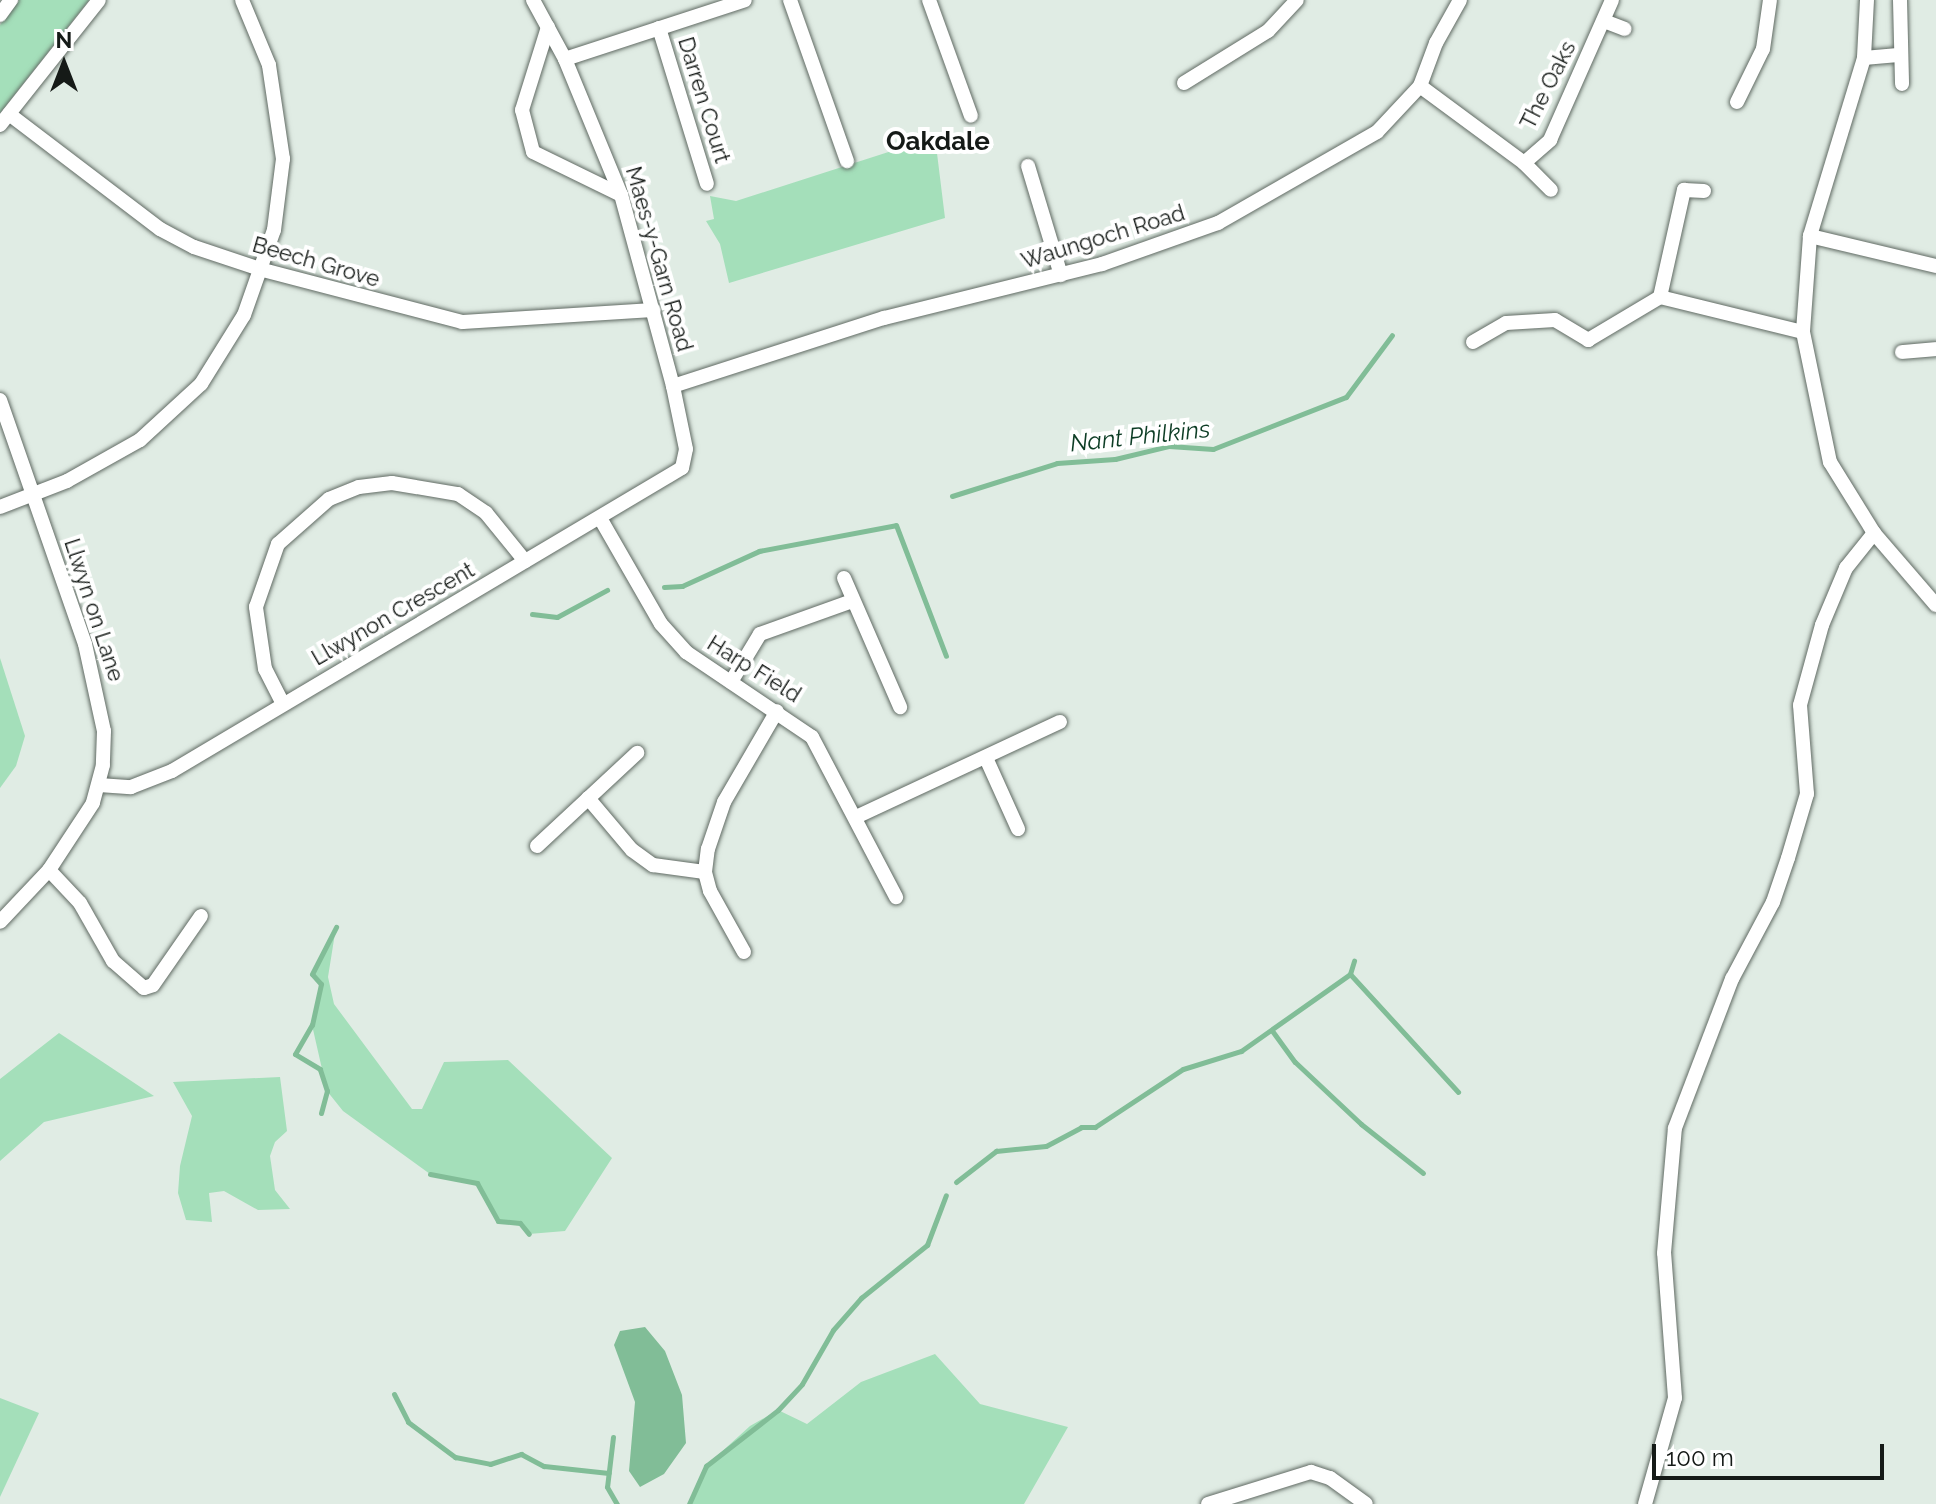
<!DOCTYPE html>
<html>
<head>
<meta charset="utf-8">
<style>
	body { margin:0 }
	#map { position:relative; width:1936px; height:1504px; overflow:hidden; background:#e0ece4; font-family:Raleway,sans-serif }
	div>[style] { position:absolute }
	.green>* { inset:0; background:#a4dfba }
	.water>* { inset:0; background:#81bd97 }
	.stream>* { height:5px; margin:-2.5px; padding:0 2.5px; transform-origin:2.5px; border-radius:2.5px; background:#81bd97 }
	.roads { filter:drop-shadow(0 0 2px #606a63) drop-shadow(0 0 2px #606a63) }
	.minor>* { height:14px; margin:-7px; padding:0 7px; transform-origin:7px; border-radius:7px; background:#fff }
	span { translate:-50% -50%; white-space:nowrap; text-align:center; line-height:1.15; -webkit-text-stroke:8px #fff; paint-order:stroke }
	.street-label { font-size:22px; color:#151a17 }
	.water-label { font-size:24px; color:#0d3d25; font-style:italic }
	.quarter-label { font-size:26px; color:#151a17; font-weight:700 }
	.north { position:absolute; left:24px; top:24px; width:80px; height:80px; -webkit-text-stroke:6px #fff; paint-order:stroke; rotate:0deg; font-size:22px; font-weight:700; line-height:32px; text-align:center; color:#151a17 }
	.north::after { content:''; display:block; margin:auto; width:28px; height:36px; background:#151a17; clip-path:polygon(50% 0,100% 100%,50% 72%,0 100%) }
	.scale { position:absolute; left:1652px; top:1444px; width:232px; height:36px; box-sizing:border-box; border:4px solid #151a17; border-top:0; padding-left:10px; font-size:24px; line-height:28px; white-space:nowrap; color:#151a17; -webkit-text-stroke:6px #fff; paint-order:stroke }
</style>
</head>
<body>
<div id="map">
	<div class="green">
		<i style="clip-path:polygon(19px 0,89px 0,0 113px,0 25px)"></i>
		<i style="clip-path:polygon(935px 137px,945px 218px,729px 283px,720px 244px,706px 221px,714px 219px,710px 196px,736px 201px)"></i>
		<i style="clip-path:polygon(0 658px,25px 736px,16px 766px,0 788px)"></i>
		<i style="clip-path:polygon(336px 927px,328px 977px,334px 1004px,412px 1109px,422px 1109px,444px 1062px,508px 1060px,612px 1158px,565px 1231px,529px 1234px,520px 1223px,498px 1221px,477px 1183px,430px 1174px,343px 1111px,327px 1091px,312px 1025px,320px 984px,312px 974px)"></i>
		<i style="clip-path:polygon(59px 1033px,154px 1096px,44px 1122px,0 1161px,0 1079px)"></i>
		<i style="clip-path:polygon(280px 1077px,287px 1131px,275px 1142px,270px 1156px,275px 1190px,290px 1209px,258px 1210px,224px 1191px,209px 1193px,212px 1222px,186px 1220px,178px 1193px,180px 1166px,192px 1116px,173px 1082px)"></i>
		<i style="clip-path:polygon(935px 1354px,980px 1404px,1068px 1427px,1024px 1504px,689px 1504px,706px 1466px,750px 1426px,778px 1410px,807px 1424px,861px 1382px)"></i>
		<i style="clip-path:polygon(0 1398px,39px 1413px,0 1497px)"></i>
	</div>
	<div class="water">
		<i style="clip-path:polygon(645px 1327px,665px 1351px,682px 1395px,686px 1443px,664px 1474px,640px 1487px,629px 1471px,635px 1402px,614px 1345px,620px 1331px)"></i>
	</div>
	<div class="stream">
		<i style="left:952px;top:496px;width:110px;rotate:-17.4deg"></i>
		<i style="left:1057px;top:463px;width:58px;rotate:-3.9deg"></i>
		<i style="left:1115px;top:459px;width:56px;rotate:-13.5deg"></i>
		<i style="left:1169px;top:446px;width:44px;rotate:3.9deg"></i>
		<i style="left:1213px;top:449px;width:143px;rotate:-21.4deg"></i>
		<i style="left:1346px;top:397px;width:77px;rotate:-53.4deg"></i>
		<i style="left:664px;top:587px;width:18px;rotate:-3deg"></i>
		<i style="left:682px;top:586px;width:85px;rotate:-24.4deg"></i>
		<i style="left:759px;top:551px;width:139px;rotate:-10.7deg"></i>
		<i style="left:896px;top:525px;width:140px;rotate:69.1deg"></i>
		<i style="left:532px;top:614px;width:25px;rotate:7deg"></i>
		<i style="left:557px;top:617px;width:57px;rotate:-28.4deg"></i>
		<i style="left:1350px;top:974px;width:160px;rotate:47.5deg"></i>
		<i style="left:1273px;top:1032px;width:37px;rotate:54deg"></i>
		<i style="left:1295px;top:1062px;width:91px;rotate:43.2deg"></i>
		<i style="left:1361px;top:1124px;width:79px;rotate:38.3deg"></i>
		<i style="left:321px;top:1113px;width:23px;rotate:-75deg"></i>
		<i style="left:327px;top:1091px;width:23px;rotate:-108deg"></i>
		<i style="left:320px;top:1069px;width:29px;rotate:-149deg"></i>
		<i style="left:295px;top:1054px;width:34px;rotate:-60deg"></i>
		<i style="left:312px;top:1025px;width:42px;rotate:-77.6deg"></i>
		<i style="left:321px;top:984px;width:13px;rotate:-132deg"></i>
		<i style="left:312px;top:974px;width:53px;rotate:-62.9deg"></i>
		<i style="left:430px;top:1174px;width:48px;rotate:10.8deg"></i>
		<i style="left:477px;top:1183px;width:43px;rotate:61.1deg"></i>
		<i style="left:498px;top:1221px;width:22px;rotate:5deg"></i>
		<i style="left:520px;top:1223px;width:14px;rotate:51deg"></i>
		<i style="left:956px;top:1182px;width:51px;rotate:-37.8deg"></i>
		<i style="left:996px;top:1151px;width:50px;rotate:-5.7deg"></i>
		<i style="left:1046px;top:1146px;width:40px;rotate:-28deg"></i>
		<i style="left:1081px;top:1127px;width:14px"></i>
		<i style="left:1095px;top:1127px;width:105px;rotate:-33.4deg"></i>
		<i style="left:1183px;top:1069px;width:61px;rotate:-17.2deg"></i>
		<i style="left:1241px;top:1051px;width:133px;rotate:-35.2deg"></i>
		<i style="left:1350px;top:974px;width:14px;rotate:-73deg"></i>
		<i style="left:394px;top:1394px;width:31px;rotate:63deg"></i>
		<i style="left:408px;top:1422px;width:59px;rotate:36.7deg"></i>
		<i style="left:455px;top:1457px;width:36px;rotate:11deg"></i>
		<i style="left:490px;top:1464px;width:33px;rotate:-18deg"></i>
		<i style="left:521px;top:1454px;width:26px;rotate:28deg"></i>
		<i style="left:544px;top:1466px;width:65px;rotate:6.1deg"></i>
		<i style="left:613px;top:1437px;width:50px;rotate:96.8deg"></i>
		<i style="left:607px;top:1487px;width:20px;rotate:60deg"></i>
		<i style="left:689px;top:1504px;width:42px;rotate:-65.9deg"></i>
		<i style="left:706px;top:1466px;width:91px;rotate:-37.9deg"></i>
		<i style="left:778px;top:1410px;width:35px;rotate:-47deg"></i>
		<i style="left:802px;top:1384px;width:62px;rotate:-60.1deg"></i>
		<i style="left:833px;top:1330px;width:43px;rotate:-48.8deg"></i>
		<i style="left:861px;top:1298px;width:85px;rotate:-38.8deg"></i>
		<i style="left:927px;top:1245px;width:53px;rotate:-69.2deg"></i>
	</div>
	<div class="roads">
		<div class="minor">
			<i style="left:790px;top:0;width:171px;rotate:70.5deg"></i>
			<i style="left:929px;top:0;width:123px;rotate:70.1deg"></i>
			<i style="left:1867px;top:0;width:58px;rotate:93deg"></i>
			<i style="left:1864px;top:58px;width:186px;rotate:106.9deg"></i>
			<i style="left:1810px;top:236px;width:96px;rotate:94.2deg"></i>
			<i style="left:1803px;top:332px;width:133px;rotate:78.3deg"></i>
			<i style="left:1830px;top:462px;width:84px;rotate:58.2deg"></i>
			<i style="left:1874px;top:533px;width:95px;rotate:49.3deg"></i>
			<i style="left:1900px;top:0;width:84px;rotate:88.6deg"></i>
			<i style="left:0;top:15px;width:19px;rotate:-54deg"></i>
			<i style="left:1604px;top:21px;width:22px;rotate:21deg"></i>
			<i style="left:548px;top:27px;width:87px;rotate:107.4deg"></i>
			<i style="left:522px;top:110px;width:43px;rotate:75.3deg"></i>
			<i style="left:533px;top:152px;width:98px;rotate:26deg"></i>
			<i style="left:659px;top:28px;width:163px;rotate:72.9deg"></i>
			<i style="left:1864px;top:58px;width:37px;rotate:-5deg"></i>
			<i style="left:565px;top:59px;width:189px;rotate:-18.1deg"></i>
			<i style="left:1184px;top:83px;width:99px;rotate:-31.8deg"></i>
			<i style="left:1268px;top:31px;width:42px;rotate:-46.9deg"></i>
			<i style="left:1420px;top:86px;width:129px;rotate:36.5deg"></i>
			<i style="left:1524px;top:163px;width:35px;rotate:-41deg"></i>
			<i style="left:1550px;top:140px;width:153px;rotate:-66.1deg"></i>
			<i style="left:1737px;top:102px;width:59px;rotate:-63.9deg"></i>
			<i style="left:1763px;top:49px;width:49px;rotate:-81.9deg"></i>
			<i style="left:9px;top:114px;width:190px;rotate:37.3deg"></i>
			<i style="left:160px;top:229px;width:38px;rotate:28deg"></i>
			<i style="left:194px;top:247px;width:73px;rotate:18.4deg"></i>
			<i style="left:263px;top:270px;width:206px;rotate:14.6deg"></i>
			<i style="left:462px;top:322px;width:192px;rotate:-3.6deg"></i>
			<i style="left:0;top:125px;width:159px;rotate:-51.6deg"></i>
			<i style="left:1524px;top:163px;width:38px;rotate:45deg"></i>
			<i style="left:1028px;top:166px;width:114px;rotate:73.2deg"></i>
			<i style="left:1810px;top:236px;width:130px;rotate:13.4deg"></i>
			<i style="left:1660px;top:297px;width:110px;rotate:-77.4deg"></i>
			<i style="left:1684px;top:190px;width:20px;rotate:3deg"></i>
			<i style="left:1473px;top:342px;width:38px;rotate:-30deg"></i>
			<i style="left:1506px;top:323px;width:49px;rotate:-3.5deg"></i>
			<i style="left:1555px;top:320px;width:39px;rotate:31deg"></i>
			<i style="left:1588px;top:340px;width:84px;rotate:-30.8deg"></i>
			<i style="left:1660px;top:297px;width:147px;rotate:13.8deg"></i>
			<i style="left:1902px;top:352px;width:34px;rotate:-5deg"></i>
			<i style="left:673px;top:386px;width:222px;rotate:-17.9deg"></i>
			<i style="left:884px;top:318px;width:225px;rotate:-13.9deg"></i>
			<i style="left:1102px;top:264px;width:123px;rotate:-19.5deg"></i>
			<i style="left:1218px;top:223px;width:183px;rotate:-29.8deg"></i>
			<i style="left:1377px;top:132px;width:63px;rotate:-46.9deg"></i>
			<i style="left:1420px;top:86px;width:46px;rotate:-69.6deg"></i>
			<i style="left:1436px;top:43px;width:49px;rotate:-60.8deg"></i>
			<i style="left:0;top:400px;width:258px;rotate:70.8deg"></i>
			<i style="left:85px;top:644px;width:89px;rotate:77.7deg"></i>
			<i style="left:104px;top:731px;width:34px;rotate:92deg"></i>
			<i style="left:103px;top:765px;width:39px;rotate:105deg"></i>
			<i style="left:93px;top:803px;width:80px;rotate:123.3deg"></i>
			<i style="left:49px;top:870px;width:71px;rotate:133.3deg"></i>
			<i style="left:0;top:507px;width:72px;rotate:-21.2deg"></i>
			<i style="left:67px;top:481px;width:84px;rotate:-29.3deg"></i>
			<i style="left:140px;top:440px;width:83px;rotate:-42.6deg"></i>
			<i style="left:201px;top:384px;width:81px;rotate:-58.1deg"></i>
			<i style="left:244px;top:315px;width:90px;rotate:-70.6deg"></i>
			<i style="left:274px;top:230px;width:72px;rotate:-82.8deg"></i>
			<i style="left:283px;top:159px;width:95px;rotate:-98.5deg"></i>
			<i style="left:269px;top:65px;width:70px;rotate:-112.6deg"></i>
			<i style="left:600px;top:518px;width:122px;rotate:60.1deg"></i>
			<i style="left:661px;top:624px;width:38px;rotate:48deg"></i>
			<i style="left:686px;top:652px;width:152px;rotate:34deg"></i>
			<i style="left:812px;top:737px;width:181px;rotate:62.3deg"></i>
			<i style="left:844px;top:578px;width:141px;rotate:66.5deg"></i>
			<i style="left:731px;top:682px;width:56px;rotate:-58.9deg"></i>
			<i style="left:760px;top:634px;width:98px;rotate:-19.7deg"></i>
			<i style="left:283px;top:704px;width:39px;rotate:-117deg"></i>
			<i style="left:265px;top:669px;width:63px;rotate:-98.3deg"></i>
			<i style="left:256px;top:607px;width:67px;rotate:-70.8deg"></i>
			<i style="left:278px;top:544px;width:68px;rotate:-41.4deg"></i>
			<i style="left:329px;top:499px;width:32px;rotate:-22deg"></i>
			<i style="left:359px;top:487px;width:33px;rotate:-7deg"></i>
			<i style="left:392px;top:483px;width:67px;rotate:9.5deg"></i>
			<i style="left:458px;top:494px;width:34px;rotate:34deg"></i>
			<i style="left:486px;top:513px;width:62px;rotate:50.9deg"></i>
			<i style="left:986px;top:758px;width:78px;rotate:65.7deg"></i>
			<i style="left:99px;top:785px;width:32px;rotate:4deg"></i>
			<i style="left:131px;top:787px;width:44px;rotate:-21.3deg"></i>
			<i style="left:172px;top:771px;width:593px;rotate:-30.72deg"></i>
			<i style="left:682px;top:468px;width:19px;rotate:-78deg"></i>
			<i style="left:686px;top:449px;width:64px;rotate:-101.7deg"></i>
			<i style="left:673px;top:386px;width:198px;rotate:-105.2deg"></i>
			<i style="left:621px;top:195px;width:147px;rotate:-112.4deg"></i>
			<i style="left:565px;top:59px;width:67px;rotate:-118.5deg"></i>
			<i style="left:588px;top:798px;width:68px;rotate:49.8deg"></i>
			<i style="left:632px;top:850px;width:26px;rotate:36deg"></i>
			<i style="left:653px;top:865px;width:52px;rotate:7.7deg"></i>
			<i style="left:856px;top:817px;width:225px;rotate:-25deg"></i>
			<i style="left:537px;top:846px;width:137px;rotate:-42.9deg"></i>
			<i style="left:49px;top:870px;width:45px;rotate:46.8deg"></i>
			<i style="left:80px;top:903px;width:67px;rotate:60.4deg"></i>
			<i style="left:113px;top:961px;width:41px;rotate:41.1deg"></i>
			<i style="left:144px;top:988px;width:9px;rotate:-18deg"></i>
			<i style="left:153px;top:985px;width:84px;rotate:-55.2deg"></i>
			<i style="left:744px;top:952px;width:70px;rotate:-119.1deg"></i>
			<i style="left:710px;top:891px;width:20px;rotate:-105deg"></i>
			<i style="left:705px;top:872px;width:23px;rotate:-83deg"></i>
			<i style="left:708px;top:849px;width:50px;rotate:-71.2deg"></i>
			<i style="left:724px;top:802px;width:105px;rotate:-59.8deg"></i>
			<i style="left:1208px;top:1504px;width:108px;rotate:-17.3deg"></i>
			<i style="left:1311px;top:1472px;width:20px;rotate:18deg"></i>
			<i style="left:1330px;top:1478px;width:44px;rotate:35.8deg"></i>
			<i style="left:1645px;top:1504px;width:110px;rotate:-74.2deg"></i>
			<i style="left:1675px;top:1398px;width:145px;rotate:-94.3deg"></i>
			<i style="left:1664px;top:1253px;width:125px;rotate:-85deg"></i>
			<i style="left:1675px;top:1128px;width:160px;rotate:-69.1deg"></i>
			<i style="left:1732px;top:979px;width:87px;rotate:-62deg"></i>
			<i style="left:1773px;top:902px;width:46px;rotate:-71.2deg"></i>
			<i style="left:1788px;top:858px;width:67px;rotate:-73.5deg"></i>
			<i style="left:1807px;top:794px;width:89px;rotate:-94.5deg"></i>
			<i style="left:1800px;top:705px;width:83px;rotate:-74.6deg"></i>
			<i style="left:1822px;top:625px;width:62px;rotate:-67.2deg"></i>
			<i style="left:1846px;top:568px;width:45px;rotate:-51.3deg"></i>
		</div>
	</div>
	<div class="street-label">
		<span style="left:1548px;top:85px;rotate:-63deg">The Oaks</span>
		<span style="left:704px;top:100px;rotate:73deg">Darren Court</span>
		<span style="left:1103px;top:237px;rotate:-17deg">Waungoch Road</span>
		<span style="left:659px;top:259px;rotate:74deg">Maes-y-Garn Road</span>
		<span style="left:316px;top:262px;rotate:16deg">Beech Grove</span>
		<span style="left:94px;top:610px;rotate:72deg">Llwyn on Lane</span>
		<span style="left:393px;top:614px;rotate:-30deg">Llwynon Crescent</span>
		<span style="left:754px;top:669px;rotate:32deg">Harp Field</span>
	</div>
	<div class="water-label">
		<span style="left:1140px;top:436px;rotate:-6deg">Nant Philkins</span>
	</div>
	<div class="quarter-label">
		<span style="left:938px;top:142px">Oakdale</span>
	</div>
	<div class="north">N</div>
	<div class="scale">100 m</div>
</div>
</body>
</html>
